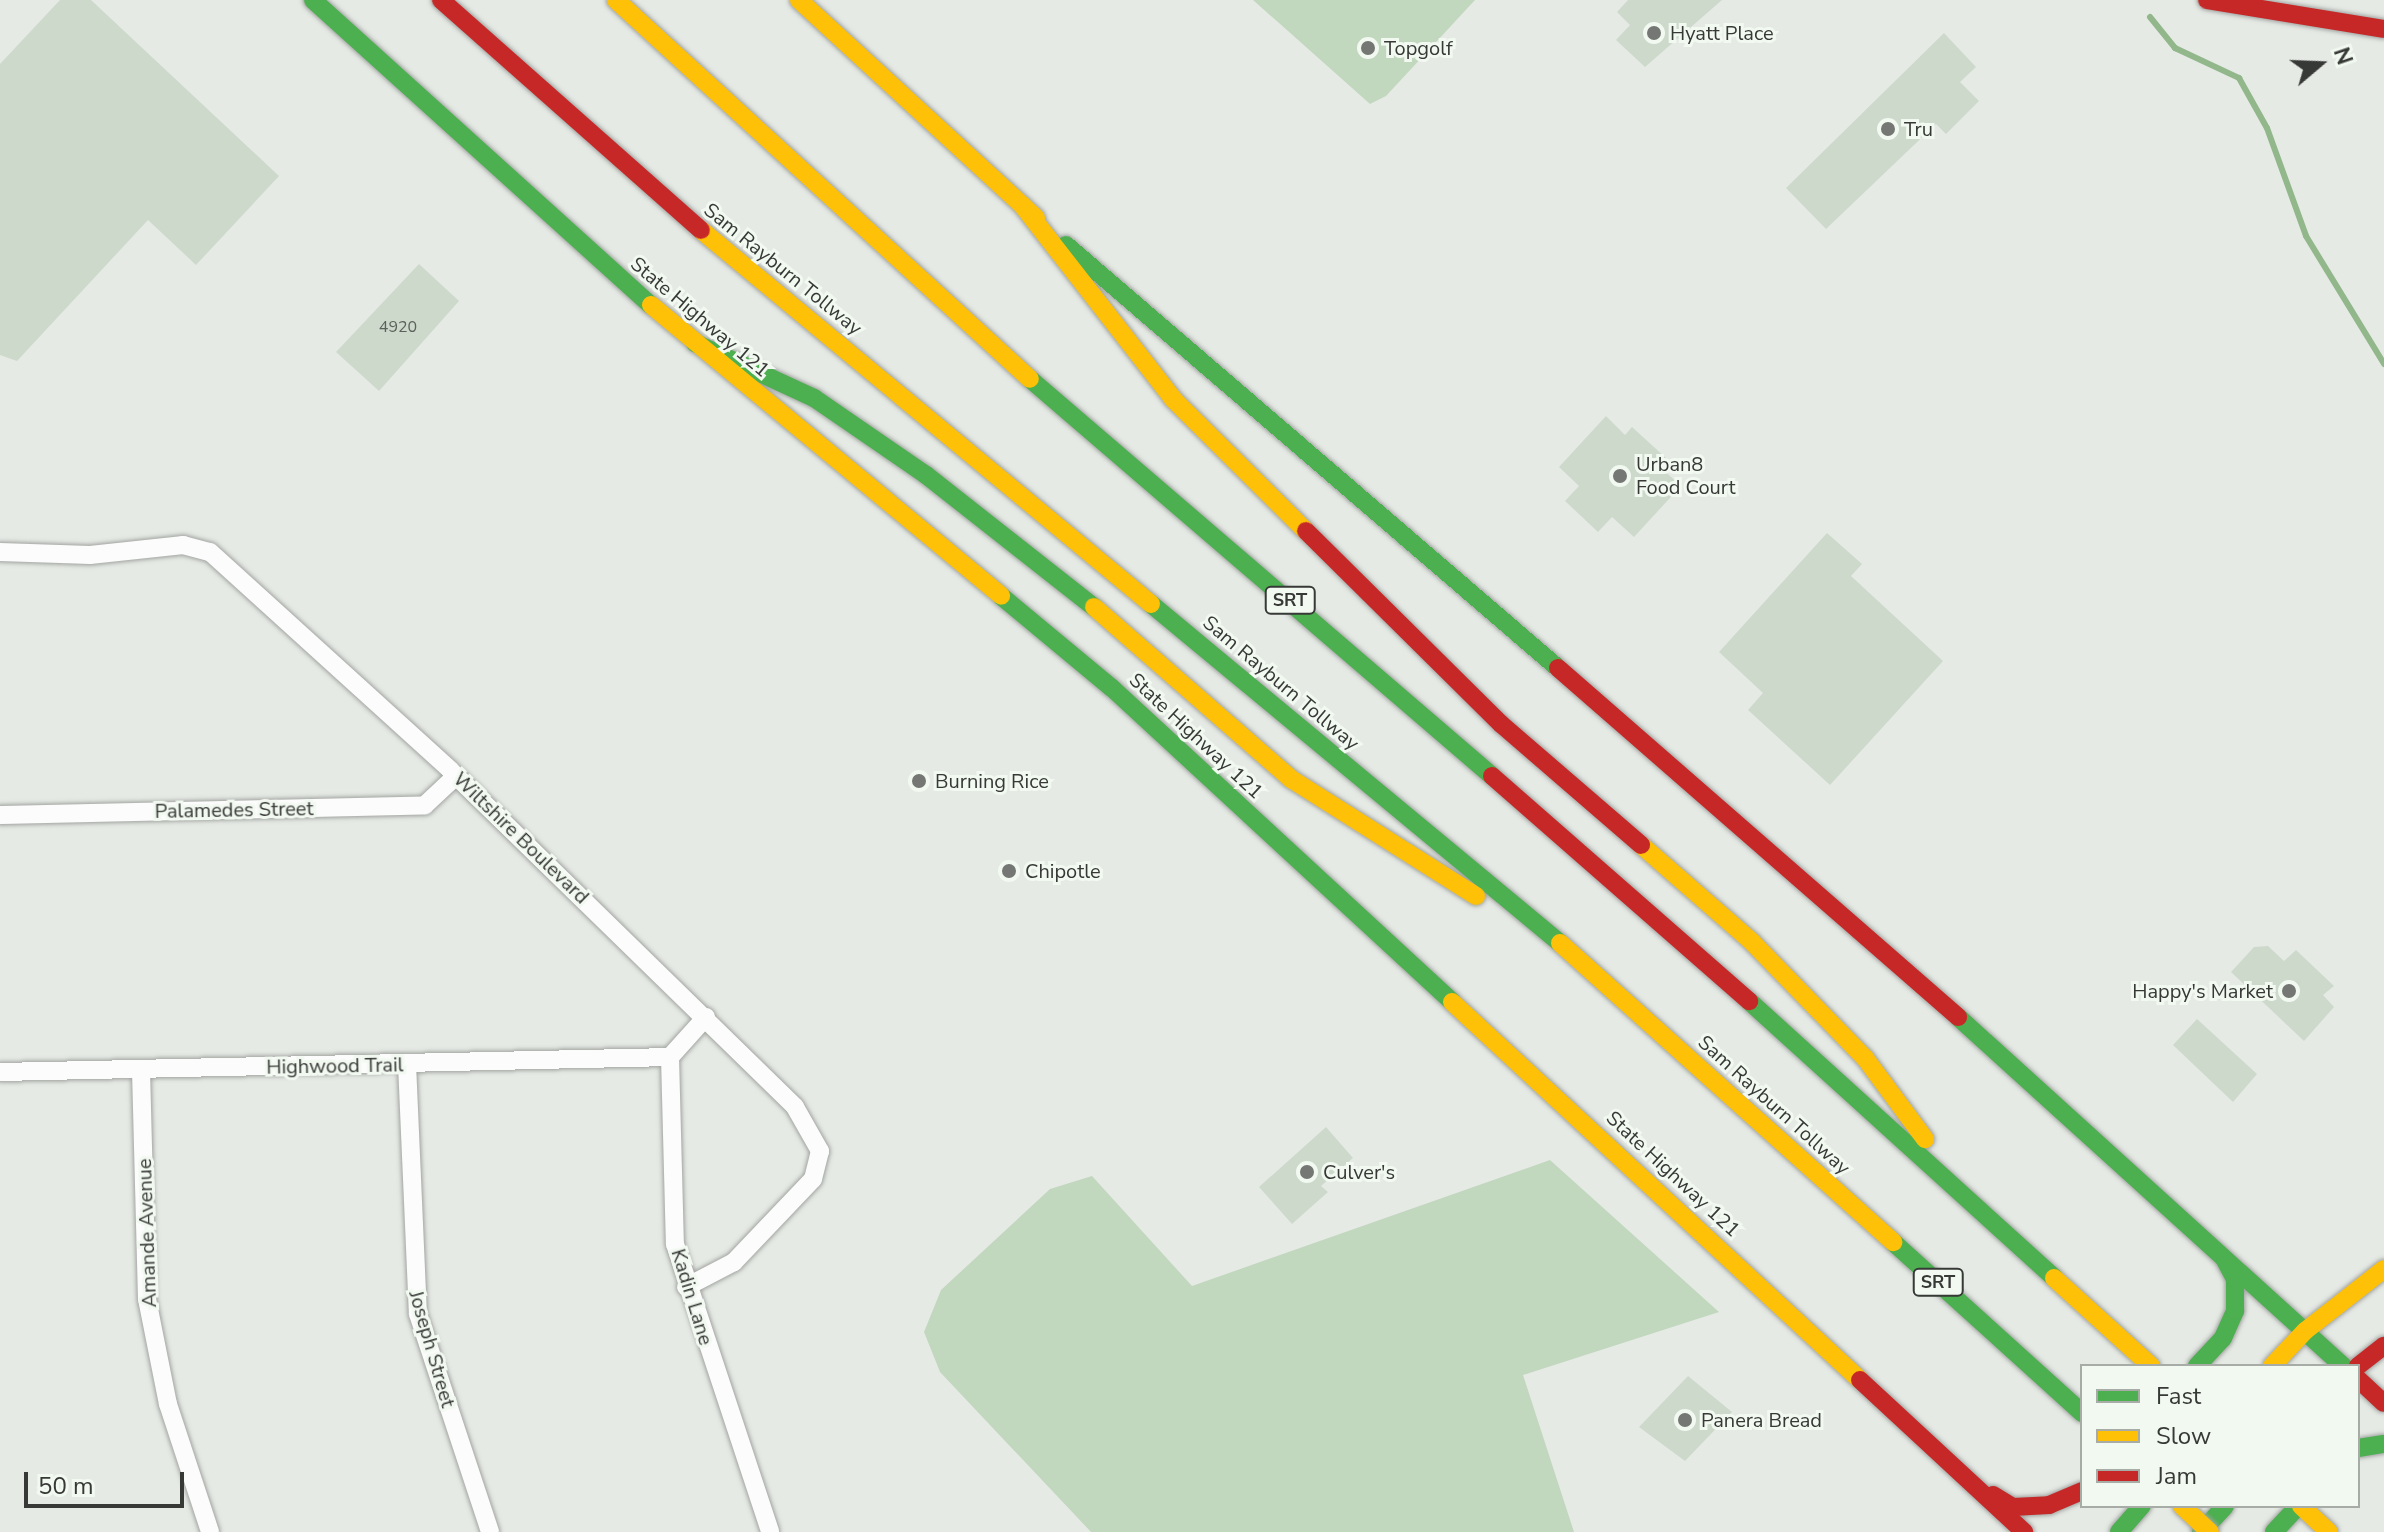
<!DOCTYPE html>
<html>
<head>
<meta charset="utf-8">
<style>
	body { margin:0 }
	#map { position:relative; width:2384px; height:1532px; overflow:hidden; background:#e6eae5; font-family:"Nunito Sans",sans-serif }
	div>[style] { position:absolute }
	.green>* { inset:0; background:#c1d8be }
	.stream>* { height:6px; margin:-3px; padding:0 3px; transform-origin:3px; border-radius:3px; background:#91b78b }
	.building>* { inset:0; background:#cdd9cb }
	.roads { filter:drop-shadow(0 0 2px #a2a5a1) drop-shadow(0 0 2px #a2a5a1) }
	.street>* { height:18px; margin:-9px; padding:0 9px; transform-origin:9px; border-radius:9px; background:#fbfcfb }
	.fast>* { height:18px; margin:-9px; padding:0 9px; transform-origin:9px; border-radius:9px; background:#4caf50 }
	.slow>* { height:18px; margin:-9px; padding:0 9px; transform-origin:9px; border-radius:9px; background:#ffc107 }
	.jam>* { height:18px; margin:-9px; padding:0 9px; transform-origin:9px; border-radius:9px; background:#c62828 }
	.bridges { filter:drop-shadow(0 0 2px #a2a5a1) drop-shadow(0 0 2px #a2a5a1) }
	.slow-bridge>* { height:18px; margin:-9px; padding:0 9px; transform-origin:9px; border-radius:9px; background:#ffc107 }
	.dots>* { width:22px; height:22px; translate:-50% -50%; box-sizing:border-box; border:4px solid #f2f9f1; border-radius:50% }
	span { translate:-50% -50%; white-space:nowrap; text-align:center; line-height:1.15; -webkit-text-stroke:6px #f2f9f1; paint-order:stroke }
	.number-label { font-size:16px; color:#5c615b }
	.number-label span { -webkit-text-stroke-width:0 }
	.shield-label span { padding:2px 6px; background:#f2f9f1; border:2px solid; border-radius:6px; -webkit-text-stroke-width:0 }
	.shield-label { font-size:18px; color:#373936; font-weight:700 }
	.poi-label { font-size:20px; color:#373936 }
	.left { translate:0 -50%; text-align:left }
	.right { translate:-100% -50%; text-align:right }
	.street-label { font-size:20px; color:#373936 }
	.legend { position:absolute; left:2080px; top:1364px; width:280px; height:144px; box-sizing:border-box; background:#f2f9f1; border:2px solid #a7aca6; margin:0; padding:10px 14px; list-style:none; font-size:24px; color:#373936 }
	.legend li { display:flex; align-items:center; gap:16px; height:40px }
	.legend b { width:40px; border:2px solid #a7aca6 }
	.north { position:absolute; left:2280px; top:24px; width:80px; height:80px; -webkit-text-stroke:6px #f2f9f1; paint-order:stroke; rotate:71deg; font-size:22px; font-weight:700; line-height:32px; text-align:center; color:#373936 }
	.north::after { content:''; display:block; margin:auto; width:28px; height:36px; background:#373936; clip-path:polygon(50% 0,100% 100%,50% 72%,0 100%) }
	.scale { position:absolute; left:24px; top:1472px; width:160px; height:36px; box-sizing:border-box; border:4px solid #373936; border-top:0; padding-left:10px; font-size:24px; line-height:28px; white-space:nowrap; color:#373936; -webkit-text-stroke:6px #f2f9f1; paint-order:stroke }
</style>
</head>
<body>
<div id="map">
	<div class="green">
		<i style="clip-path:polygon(1253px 0,1475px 0,1386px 96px,1370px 104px)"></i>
		<i style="clip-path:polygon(1550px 1160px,1719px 1312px,1523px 1375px,1574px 1532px,1091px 1532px,940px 1372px,924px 1332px,941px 1290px,1050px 1189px,1092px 1176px,1192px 1286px)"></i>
	</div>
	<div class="stream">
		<i style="left:2150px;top:17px;width:40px;rotate:51deg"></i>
		<i style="left:2175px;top:48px;width:71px;rotate:25.1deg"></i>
		<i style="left:2239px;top:78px;width:57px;rotate:60.8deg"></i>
		<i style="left:2267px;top:128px;width:115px;rotate:70.1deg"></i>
		<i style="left:2306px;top:236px;width:150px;rotate:58.6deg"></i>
	</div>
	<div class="building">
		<i style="clip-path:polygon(60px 0,91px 0,279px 176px,196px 265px,148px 220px,17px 361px,0 355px,0 64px)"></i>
		<i style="clip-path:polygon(1628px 0,1722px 0,1645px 67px,1616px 40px,1630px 25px,1617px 12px)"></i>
		<i style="clip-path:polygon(1944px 33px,1976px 67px,1960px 82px,1979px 101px,1946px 134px,1936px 124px,1826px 229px,1786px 188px)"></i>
		<i style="clip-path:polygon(419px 264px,459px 301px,379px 391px,336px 352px)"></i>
		<i style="clip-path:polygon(1606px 416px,1625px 435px,1632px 427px,1666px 458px,1659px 466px,1681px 486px,1634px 537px,1612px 517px,1598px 532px,1565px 501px,1579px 486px,1559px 467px)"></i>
		<i style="clip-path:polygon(1827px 533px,1862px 564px,1851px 576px,1943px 661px,1830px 785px,1748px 710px,1763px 693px,1719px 652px)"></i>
		<i style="clip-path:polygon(2268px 946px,2284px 961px,2296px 950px,2334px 986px,2323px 995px,2334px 1007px,2304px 1041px,2231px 972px,2254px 947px)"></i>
		<i style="clip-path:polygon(2197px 1019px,2257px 1074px,2233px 1102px,2173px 1045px)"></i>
		<i style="clip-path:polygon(1326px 1127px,1353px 1158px,1321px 1186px,1328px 1192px,1292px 1224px,1259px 1187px)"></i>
		<i style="clip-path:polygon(1688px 1376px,1732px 1412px,1685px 1461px,1639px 1427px)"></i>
	</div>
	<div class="roads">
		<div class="street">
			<i style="left:0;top:552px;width:90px;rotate:1.9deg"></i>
			<i style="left:90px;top:555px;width:94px;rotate:-6.1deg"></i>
			<i style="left:183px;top:545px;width:28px;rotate:15deg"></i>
			<i style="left:210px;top:552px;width:324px;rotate:42.2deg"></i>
			<i style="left:450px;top:770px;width:482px;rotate:44.3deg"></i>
			<i style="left:795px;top:1107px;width:51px;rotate:60.4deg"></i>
			<i style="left:820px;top:1151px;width:29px;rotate:104deg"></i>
			<i style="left:813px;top:1179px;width:115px;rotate:133.6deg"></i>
			<i style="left:734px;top:1262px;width:54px;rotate:152.5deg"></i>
			<i style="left:0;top:815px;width:425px;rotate:-1.3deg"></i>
			<i style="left:425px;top:805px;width:42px;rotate:-43.1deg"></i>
			<i style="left:706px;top:1017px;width:54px;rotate:132deg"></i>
			<i style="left:670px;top:1057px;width:187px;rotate:88.5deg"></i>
			<i style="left:675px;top:1244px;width:303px;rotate:71.7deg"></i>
			<i style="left:407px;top:1064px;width:250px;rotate:87.5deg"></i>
			<i style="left:418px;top:1314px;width:230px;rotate:71.7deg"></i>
			<i style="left:141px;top:1070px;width:229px;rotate:88.5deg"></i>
			<i style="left:147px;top:1299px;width:107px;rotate:78.7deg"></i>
			<i style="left:168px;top:1404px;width:135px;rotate:71.8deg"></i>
			<i style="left:0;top:1072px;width:670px;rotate:-1.28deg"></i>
		</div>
		<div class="fast">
			<i style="left:313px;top:0;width:455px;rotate:42.1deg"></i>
			<i style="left:1066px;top:245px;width:649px;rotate:40.69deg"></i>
			<i style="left:695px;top:343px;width:131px;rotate:24.8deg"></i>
			<i style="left:814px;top:398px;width:136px;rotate:34.5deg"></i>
			<i style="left:926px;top:475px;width:214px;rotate:38.2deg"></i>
			<i style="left:1030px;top:379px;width:609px;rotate:40.67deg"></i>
			<i style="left:1001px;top:596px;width:144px;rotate:39.7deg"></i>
			<i style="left:1112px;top:688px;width:463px;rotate:42.7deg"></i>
			<i style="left:1151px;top:604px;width:531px;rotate:39.65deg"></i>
			<i style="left:1749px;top:1001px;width:412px;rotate:42.2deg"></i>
			<i style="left:1958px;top:1017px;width:520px;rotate:42.19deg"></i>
			<i style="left:1893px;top:1242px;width:255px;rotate:42.1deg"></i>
			<i style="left:2197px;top:1366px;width:38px;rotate:-47deg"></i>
			<i style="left:2223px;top:1338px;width:30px;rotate:-66deg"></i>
			<i style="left:2235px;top:1311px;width:32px;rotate:-90deg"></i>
			<i style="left:2235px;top:1279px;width:21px;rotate:-118deg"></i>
			<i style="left:2358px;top:1448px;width:26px;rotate:-9deg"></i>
			<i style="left:2119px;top:1532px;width:35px;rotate:-49deg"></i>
			<i style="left:2201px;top:1532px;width:35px;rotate:-47deg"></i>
			<i style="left:2274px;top:1532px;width:35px;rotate:-47deg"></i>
		</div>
		<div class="slow">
			<i style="left:616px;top:0;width:561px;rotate:42.47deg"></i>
			<i style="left:799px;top:0;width:322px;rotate:42.6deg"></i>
			<i style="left:1023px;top:206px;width:244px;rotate:52.1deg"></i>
			<i style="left:1173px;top:399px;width:187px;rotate:44.8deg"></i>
			<i style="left:701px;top:230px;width:585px;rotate:39.73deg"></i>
			<i style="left:651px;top:305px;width:455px;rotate:39.7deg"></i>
			<i style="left:1094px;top:607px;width:262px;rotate:41.1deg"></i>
			<i style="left:1291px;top:779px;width:219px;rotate:32.3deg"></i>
			<i style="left:1641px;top:845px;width:147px;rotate:41.1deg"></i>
			<i style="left:1752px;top:942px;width:162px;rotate:45.8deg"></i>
			<i style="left:1865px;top:1058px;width:101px;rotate:53.5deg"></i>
			<i style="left:1560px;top:943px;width:448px;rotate:41.9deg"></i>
			<i style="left:1452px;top:1002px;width:556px;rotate:42.81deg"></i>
			<i style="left:2054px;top:1278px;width:131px;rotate:42.2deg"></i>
			<i style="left:2272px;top:1366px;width:48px;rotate:-46.7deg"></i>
			<i style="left:2305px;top:1331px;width:100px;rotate:-38.1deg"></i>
			<i style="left:2301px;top:1506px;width:38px;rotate:43deg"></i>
		</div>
		<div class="jam">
			<i style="left:441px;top:0;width:347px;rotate:41.5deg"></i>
			<i style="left:2207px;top:0;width:179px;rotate:9.3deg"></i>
			<i style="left:1306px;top:531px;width:274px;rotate:44.7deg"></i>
			<i style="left:1501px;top:724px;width:185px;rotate:40.8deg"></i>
			<i style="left:1558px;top:668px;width:531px;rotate:41.1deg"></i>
			<i style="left:1492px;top:776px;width:342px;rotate:41.2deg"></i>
			<i style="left:2358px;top:1366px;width:33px;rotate:-38deg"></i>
			<i style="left:2358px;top:1379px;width:35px;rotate:43deg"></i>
			<i style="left:1860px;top:1380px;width:224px;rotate:42.8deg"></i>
			<i style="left:1993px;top:1495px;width:23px;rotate:31deg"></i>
			<i style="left:2013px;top:1507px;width:36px;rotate:-3deg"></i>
			<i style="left:2049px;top:1505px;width:36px;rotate:-23deg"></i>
		</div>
	</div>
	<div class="bridges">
		<div class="slow-bridge">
			<i style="left:2182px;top:1506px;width:38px;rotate:43deg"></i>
		</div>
	</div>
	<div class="dots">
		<i style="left:1654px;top:33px;background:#747773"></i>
		<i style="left:1368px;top:48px;background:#747773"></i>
		<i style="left:1888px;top:129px;background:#747773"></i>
		<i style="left:1620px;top:476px;background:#747773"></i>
		<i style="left:919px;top:781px;background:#747773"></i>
		<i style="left:1009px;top:871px;background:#747773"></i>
		<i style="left:2289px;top:991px;background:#747773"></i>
		<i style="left:1307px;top:1172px;background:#747773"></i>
		<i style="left:1685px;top:1420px;background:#747773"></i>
	</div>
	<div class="number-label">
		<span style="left:398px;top:327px">4920</span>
	</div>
	<div class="shield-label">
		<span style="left:1290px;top:600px">SRT</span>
		<span style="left:1938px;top:1282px">SRT</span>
	</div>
	<div class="poi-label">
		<span class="left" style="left:1670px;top:33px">Hyatt Place</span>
		<span class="left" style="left:1384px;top:48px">Topgolf</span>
		<span class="left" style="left:1904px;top:129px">Tru</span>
		<span class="left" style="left:1636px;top:476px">Urban8<br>Food Court</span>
		<span class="left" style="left:935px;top:781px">Burning Rice</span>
		<span class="left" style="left:1025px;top:871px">Chipotle</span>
		<span class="right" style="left:2273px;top:991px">Happy's Market</span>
		<span class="left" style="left:1323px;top:1172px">Culver's</span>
		<span class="left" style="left:1701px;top:1420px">Panera Bread</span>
	</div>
	<div class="street-label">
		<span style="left:783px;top:269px;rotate:39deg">Sam Rayburn Tollway</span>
		<span style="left:700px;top:317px;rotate:40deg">State Highway 121</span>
		<span style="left:1281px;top:683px;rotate:40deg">Sam Rayburn Tollway</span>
		<span style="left:1196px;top:736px;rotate:43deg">State Highway 121</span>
		<span style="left:234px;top:810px;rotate:-1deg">Palamedes Street</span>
		<span style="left:521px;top:838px;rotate:44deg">Wiltshire Boulevard</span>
		<span style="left:335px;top:1066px;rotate:-1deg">Highwood Trail</span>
		<span style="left:1774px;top:1105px;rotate:42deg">Sam Rayburn Tollway</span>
		<span style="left:1673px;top:1174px;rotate:43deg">State Highway 121</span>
		<span style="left:147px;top:1233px;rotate:-92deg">Amande Avenue</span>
		<span style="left:692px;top:1297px;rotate:73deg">Kadin Lane</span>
		<span style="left:432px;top:1349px;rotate:74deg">Joseph Street</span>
	</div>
	<ul class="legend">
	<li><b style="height:10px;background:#4caf50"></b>Fast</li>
	<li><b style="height:10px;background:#ffc107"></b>Slow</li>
	<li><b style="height:10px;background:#c62828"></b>Jam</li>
	</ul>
	<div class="north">N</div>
	<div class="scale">50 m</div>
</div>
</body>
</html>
